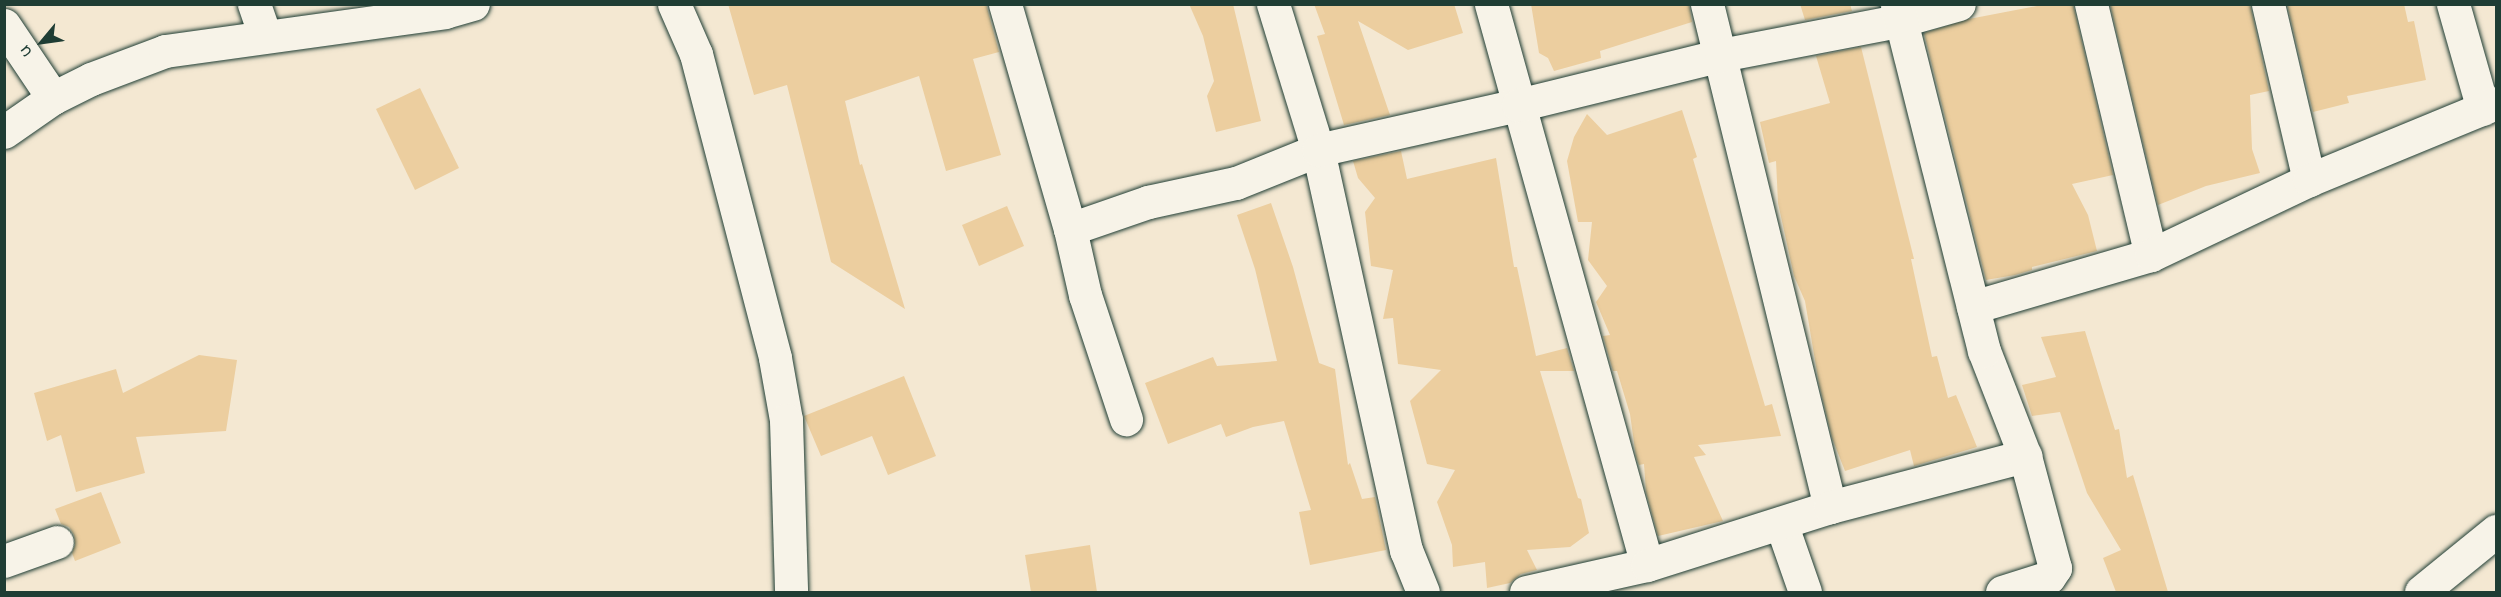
<!DOCTYPE html>
<html>
<head>
<meta charset="utf-8">
<style>
	body { margin:0 }
	#map { position:relative; width:2501px; height:597px; overflow:hidden; background:#f4e8d2; font-family:"Indie Flower",sans-serif }
	div>[style] { position:absolute }
	.building>* { inset:0; background:#ecce9f }
	.roads { filter:drop-shadow(0 0 2px #1f3d34) drop-shadow(0 0 2px #1f3d34) }
	.minor>* { height:33px; margin:-16.5px; padding:0 16.5px; transform-origin:16.5px; border-radius:16.5px; background:#f7f3e8 }
	span { translate:-50% -50%; white-space:nowrap; text-align:center; line-height:1.15; -webkit-text-stroke:4.5px #f7f3e8; paint-order:stroke }
	.frame { position:absolute; inset:0; border:6px solid #1f3d34; pointer-events:none }
	.north { position:absolute; left:12px; top:12px; width:60px; height:60px; -webkit-text-stroke:4px #f7f3e8; paint-order:stroke; rotate:241deg; font-size:16px; font-weight:700; line-height:24px; text-align:center; color:#1f3d34 }
	.north::after { content:''; display:block; margin:auto; width:21px; height:27px; background:#1f3d34; clip-path:polygon(50% 0,100% 100%,50% 72%,0 100%) }
</style>
</head>
<body>
<div id="map">
	<div class="building">
		<i style="clip-path:polygon(728px 4px,986px 4px,999px 52px,973px 59px,1001px 155px,946px 171px,919px 76px,845px 101px,860px 165px,862px 164px,905px 309px,831px 262px,787px 85px,754px 95px)"></i>
		<i style="clip-path:polygon(1189px 4px,1233px 4px,1261px 121px,1216px 132px,1207px 96px,1214px 81px,1203px 36px)"></i>
		<i style="clip-path:polygon(1314px 4px,1454px 4px,1463px 33px,1408px 50px,1358px 21px,1390px 115px,1344px 125px,1317px 36px,1325px 34px)"></i>
		<i style="clip-path:polygon(1531px 4px,1689px 4px,1692px 22px,1600px 51px,1601px 58px,1554px 71px,1548px 58px,1539px 53px)"></i>
		<i style="clip-path:polygon(1800px 4px,1850px 4px,1852px 11px,1805px 20px)"></i>
		<i style="clip-path:polygon(2047px 4px,2073px 4px,2113px 175px,2072px 184px,2088px 215px,2097px 251px,2032px 267px,2032px 270px,2015px 275px,1986px 280px,1924px 33px,1969px 19px)"></i>
		<i style="clip-path:polygon(2110px 4px,2250px 4px,2269px 91px,2250px 95px,2252px 149px,2260px 173px,2206px 186px,2158px 205px)"></i>
		<i style="clip-path:polygon(2287px 4px,2404px 4px,2408px 22px,2414px 21px,2426px 80px,2347px 96px,2349px 103px,2313px 112px)"></i>
		<i style="clip-path:polygon(1861px 47px,1914px 259px,1911px 259px,1932px 357px,1937px 356px,1948px 398px,1956px 395px,1977px 447px,1914px 466px,1910px 450px,1845px 471px,1832px 438px,1819px 384px,1805px 301px,1794px 276px,1778px 203px,1776px 161px,1769px 163px,1760px 122px,1830px 103px,1816px 56px)"></i>
		<i style="clip-path:polygon(420px 88px,459px 168px,415px 190px,376px 109px)"></i>
		<i style="clip-path:polygon(1682px 110px,1697px 157px,1693px 159px,1765px 406px,1772px 404px,1781px 436px,1698px 445px,1706px 455px,1694px 457px,1723px 521px,1658px 536px,1646px 492px,1644px 464px,1639px 465px,1636px 457px,1630px 414px,1617px 371px,1613px 371px,1603px 336px,1610px 335px,1596px 302px,1607px 286px,1588px 260px,1592px 222px,1578px 222px,1567px 161px,1574px 137px,1587px 114px,1607px 135px)"></i>
		<i style="clip-path:polygon(1401px 151px,1407px 179px,1496px 158px,1514px 267px,1517px 267px,1536px 356px,1567px 348px,1574px 371px,1540px 371px,1578px 498px,1581px 499px,1589px 533px,1570px 547px,1527px 550px,1537px 570px,1521px 574px,1510px 583px,1487px 588px,1485px 562px,1453px 567px,1452px 545px,1437px 502px,1455px 470px,1427px 464px,1410px 401px,1441px 370px,1398px 364px,1393px 318px,1383px 319px,1393px 270px,1371px 266px,1365px 212px,1375px 198px,1358px 178px,1353px 161px)"></i>
		<i style="clip-path:polygon(1271px 203px,1293px 267px,1319px 363px,1335px 369px,1348px 465px,1350px 463px,1362px 499px,1375px 497px,1386px 550px,1310px 565px,1299px 512px,1311px 510px,1284px 421px,1253px 427px,1226px 437px,1221px 424px,1168px 444px,1145px 383px,1213px 357px,1217px 366px,1277px 361px,1255px 269px,1237px 215px)"></i>
		<i style="clip-path:polygon(1007px 206px,1024px 246px,979px 266px,962px 225px)"></i>
		<i style="clip-path:polygon(2085px 331px,2115px 430px,2119px 429px,2127px 478px,2133px 475px,2168px 592px,2116px 592px,2103px 558px,2121px 550px,2087px 493px,2060px 412px,2032px 416px,2022px 385px,2056px 377px,2041px 337px)"></i>
		<i style="clip-path:polygon(199px 355px,237px 360px,226px 431px,136px 437px,145px 473px,76px 492px,61px 435px,47px 441px,34px 393px,116px 369px,123px 393px)"></i>
		<i style="clip-path:polygon(904px 376px,936px 456px,888px 475px,872px 436px,821px 456px,804px 416px)"></i>
		<i style="clip-path:polygon(101px 492px,121px 543px,75px 561px,72px 553px,75px 545px,74px 535px,69px 527px,61px 524px,55px 509px)"></i>
		<i style="clip-path:polygon(1090px 545px,1097px 592px,1031px 592px,1025px 555px)"></i>
	</div>
	<div class="roads">
		<div class="minor">
			<i style="left:254px;top:4px;width:34px;rotate:71deg"></i>
			<i style="left:674px;top:4px;width:55px;rotate:66.3deg"></i>
			<i style="left:696px;top:54px;width:314px;rotate:75.4deg"></i>
			<i style="left:775px;top:358px;width:63px;rotate:79.9deg"></i>
			<i style="left:786px;top:420px;width:172px;rotate:88.3deg"></i>
			<i style="left:1005px;top:4px;width:234px;rotate:73.9deg"></i>
			<i style="left:1070px;top:229px;width:68px;rotate:77.2deg"></i>
			<i style="left:1085px;top:295px;width:131px;rotate:71.7deg"></i>
			<i style="left:1273px;top:4px;width:153px;rotate:72.9deg"></i>
			<i style="left:1318px;top:150px;width:410px;rotate:77.6deg"></i>
			<i style="left:1406px;top:550px;width:45px;rotate:68deg"></i>
			<i style="left:1491px;top:4px;width:582px;rotate:74.46deg"></i>
			<i style="left:1707px;top:4px;width:518px;rotate:76.26deg"></i>
			<i style="left:2091px;top:4px;width:258px;rotate:76.6deg"></i>
			<i style="left:2268px;top:4px;width:181px;rotate:76.9deg"></i>
			<i style="left:2453px;top:4px;width:109px;rotate:74.1deg"></i>
			<i style="left:4px;top:25px;width:88px;rotate:56.1deg"></i>
			<i style="left:4px;top:132px;width:60px;rotate:-34.8deg"></i>
			<i style="left:53px;top:98px;width:42px;rotate:-26.6deg"></i>
			<i style="left:91px;top:79px;width:79px;rotate:-20.7deg"></i>
			<i style="left:165px;top:51px;width:283px;rotate:-7.9deg"></i>
			<i style="left:445px;top:12px;width:29px;rotate:-16deg"></i>
			<i style="left:1070px;top:229px;width:83px;rotate:-19.1deg"></i>
			<i style="left:1148px;top:202px;width:90px;rotate:-12.2deg"></i>
			<i style="left:1236px;top:183px;width:88px;rotate:-21.9deg"></i>
			<i style="left:1318px;top:150px;width:205px;rotate:-12.7deg"></i>
			<i style="left:1518px;top:105px;width:209px;rotate:-13.8deg"></i>
			<i style="left:1721px;top:55px;width:184px;rotate:-10.9deg"></i>
			<i style="left:1902px;top:20px;width:59px;rotate:-15.7deg"></i>
			<i style="left:1973px;top:307px;width:185px;rotate:-16.3deg"></i>
			<i style="left:2151px;top:255px;width:175px;rotate:-25.4deg"></i>
			<i style="left:2309px;top:180px;width:202px;rotate:-22.4deg"></i>
			<i style="left:1781px;top:523px;width:73px;rotate:70.8deg"></i>
			<i style="left:4px;top:561px;width:56px;rotate:-19.7deg"></i>
			<i style="left:1526px;top:592px;width:124px;rotate:-12.6deg"></i>
			<i style="left:1647px;top:565px;width:192px;rotate:-17.6deg"></i>
			<i style="left:1830px;top:507px;width:202px;rotate:-14.7deg"></i>
			<i style="left:2025px;top:456px;width:113px;rotate:-111.3deg"></i>
			<i style="left:1984px;top:351px;width:358px;rotate:-104.1deg"></i>
			<i style="left:2002px;top:592px;width:49px;rotate:-17.7deg"></i>
			<i style="left:2049px;top:577px;width:11px;rotate:-56deg"></i>
			<i style="left:2055px;top:568px;width:116px;rotate:-105deg"></i>
			<i style="left:2421px;top:592px;width:97px;rotate:-39.1deg"></i>
		</div>
	</div>
	<div class="frame"></div>
	<div class="north">U</div>
</div>
</body>
</html>
